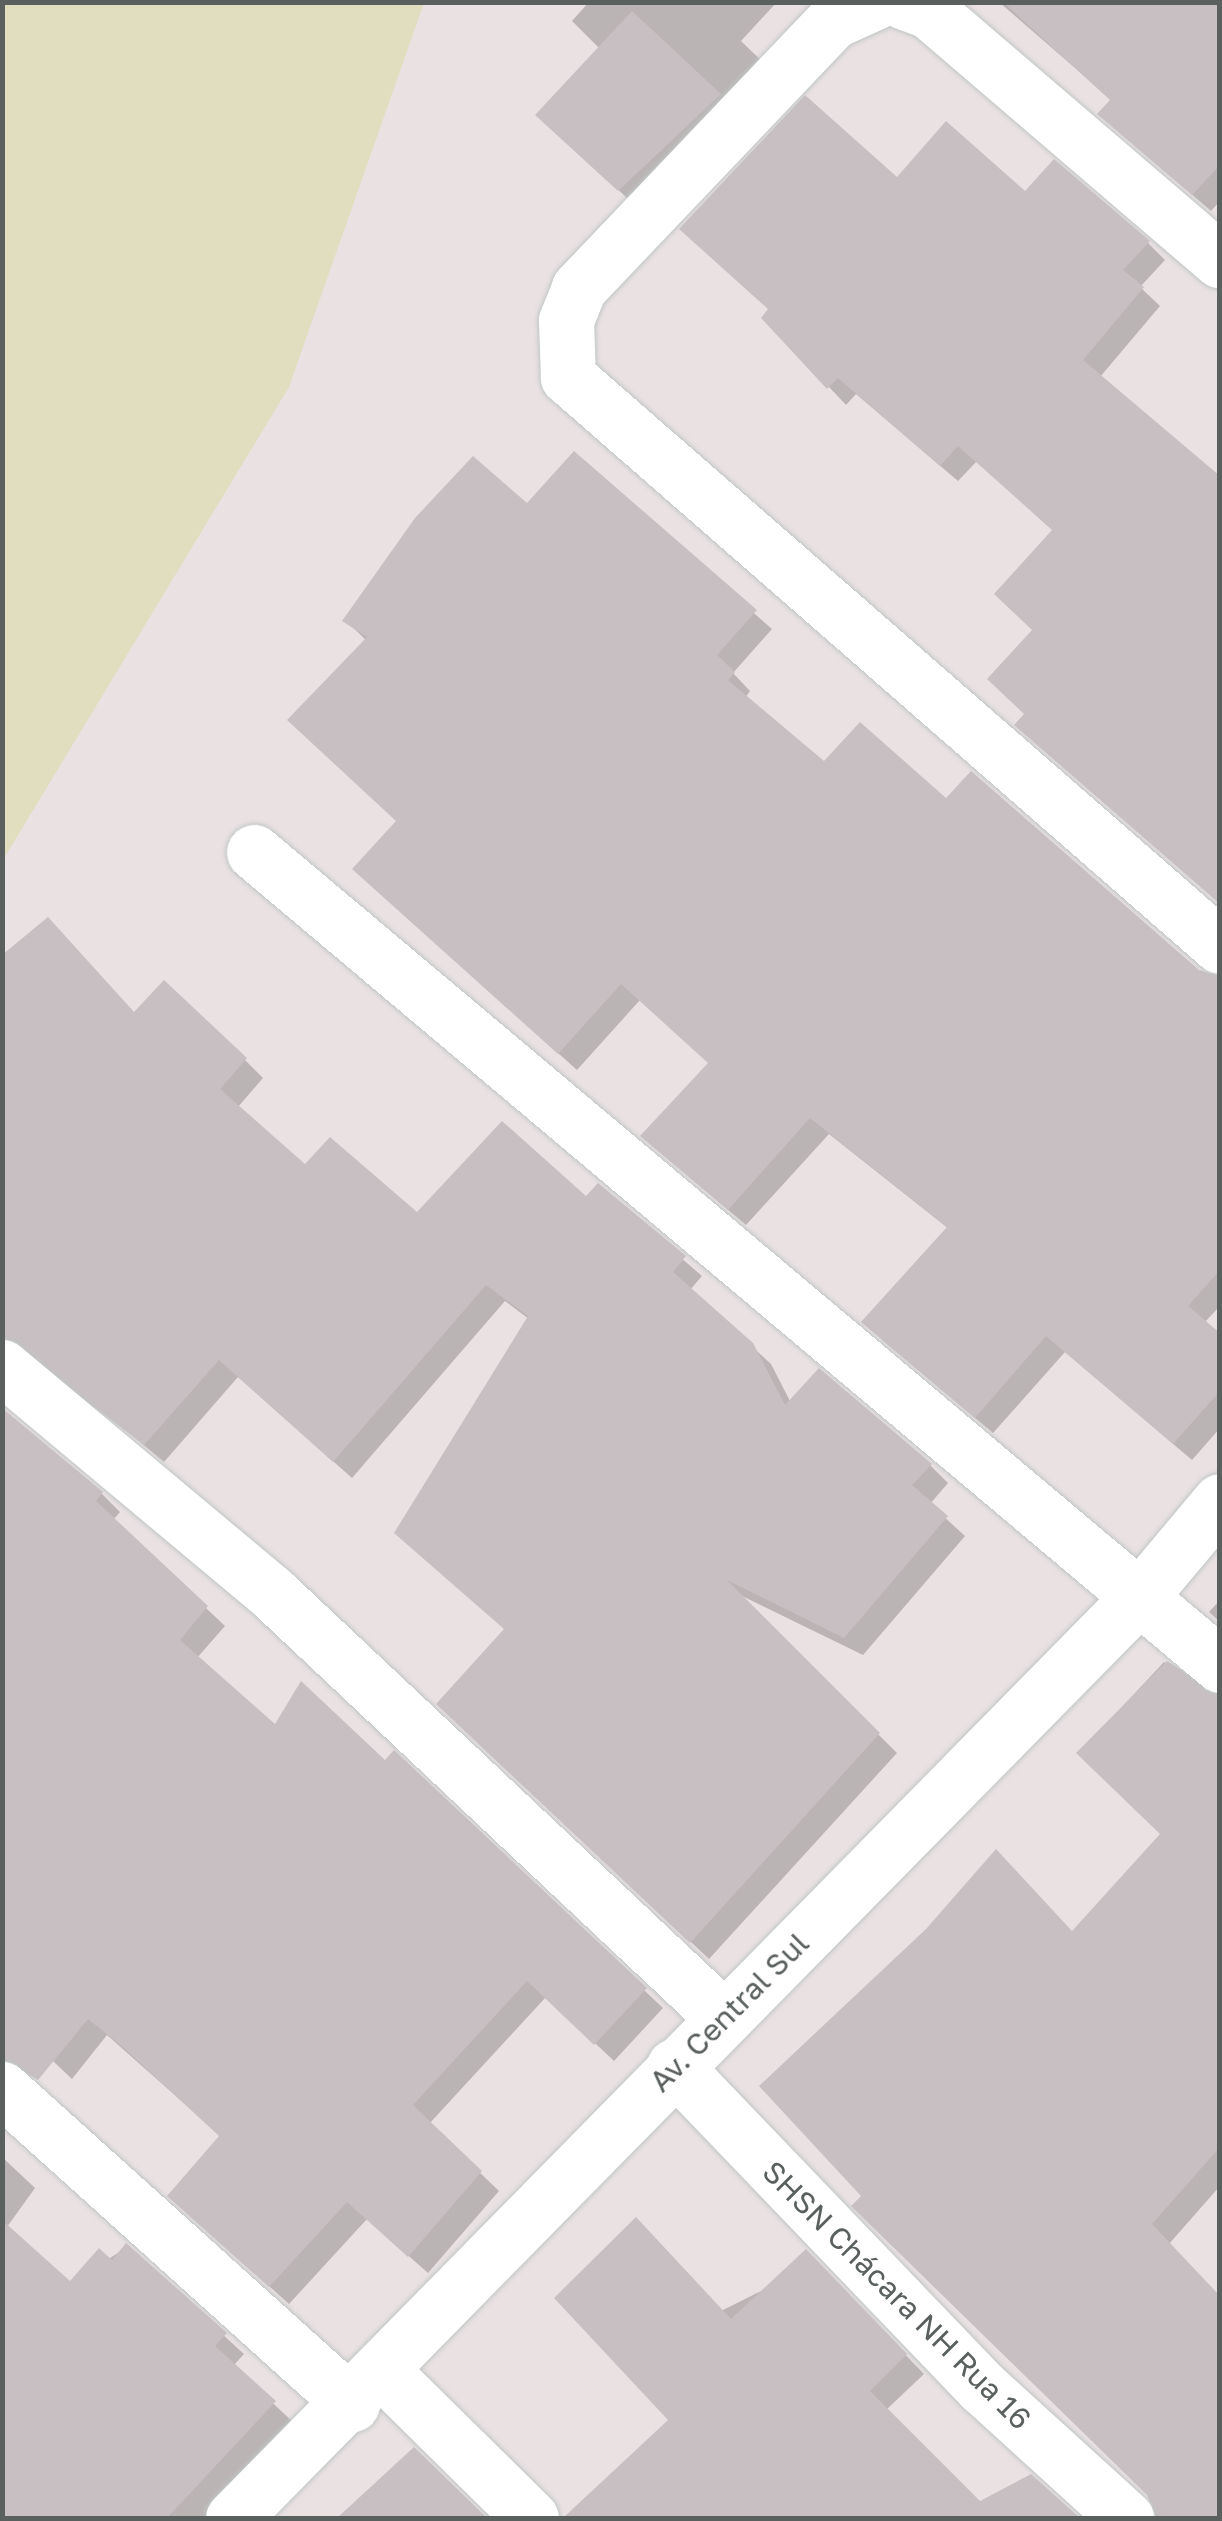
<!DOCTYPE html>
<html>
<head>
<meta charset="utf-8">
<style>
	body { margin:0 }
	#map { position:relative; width:1222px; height:2521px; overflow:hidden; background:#eae1e3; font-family:"Golos Text",sans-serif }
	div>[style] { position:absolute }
	.green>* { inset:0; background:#e0debf }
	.shadow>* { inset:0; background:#0003 }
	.building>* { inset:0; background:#c8bfc3 }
	.roads { filter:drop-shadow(0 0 2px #bfc6c3) drop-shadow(0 0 2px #bfc6c3) }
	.minor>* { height:55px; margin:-27.5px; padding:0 27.5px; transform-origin:27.5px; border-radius:27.5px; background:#fff }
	span { translate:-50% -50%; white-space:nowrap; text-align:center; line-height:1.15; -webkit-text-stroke:8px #fff; paint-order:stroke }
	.street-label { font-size:30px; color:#59605d }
	.frame { position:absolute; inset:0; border:5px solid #59605d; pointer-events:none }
</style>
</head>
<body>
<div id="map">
	<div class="green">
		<i style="clip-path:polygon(3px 2px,424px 3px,289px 387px,3px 860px)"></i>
	</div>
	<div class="shadow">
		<i style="clip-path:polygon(589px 2px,777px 2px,741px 41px,774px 73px,637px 207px,555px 132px,600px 49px,572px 21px)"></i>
		<i style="clip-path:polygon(999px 2px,1220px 2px,1220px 201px,1211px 211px,1118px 131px,1113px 101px)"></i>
		<i style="clip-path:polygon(897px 181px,1025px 194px,1148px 243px,1165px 260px,1140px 287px,1160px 306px,1100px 377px,1027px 714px,1054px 531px,977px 461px,958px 481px,856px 394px,846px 405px,764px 318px)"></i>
		<i style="clip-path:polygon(574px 455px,772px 629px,733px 673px,750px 691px,745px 698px,825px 765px,946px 802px,1198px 972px,1220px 976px,1220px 1306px,1204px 1323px,1220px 1336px,1220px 1428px,1192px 1460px,1065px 1352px,993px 1433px,881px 1339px,949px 1229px,829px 1134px,746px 1225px,661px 1153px,711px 1063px,640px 1000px,577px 1070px,372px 886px,399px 822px,367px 641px,346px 621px,527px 507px)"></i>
		<i style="clip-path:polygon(135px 1015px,245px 1060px,263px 1078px,238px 1107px,305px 1168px,417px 1215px,587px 1199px,598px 1186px,702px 1276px,690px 1290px,771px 1364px,791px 1403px,930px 1465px,948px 1483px,930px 1504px,965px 1536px,863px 1655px,736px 1593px,897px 1753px,709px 1959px,457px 1722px,507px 1630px,529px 1319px,505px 1301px,352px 1478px,238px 1377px,164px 1462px,42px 1360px,2px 1362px,2px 1320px)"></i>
		<i style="clip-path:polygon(2px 1411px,102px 1494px,120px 1512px,113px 1520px,225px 1626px,197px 1658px,275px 1728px,385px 1763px,394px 1754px,663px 2008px,614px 2061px,546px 1997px,429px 2124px,499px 2191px,428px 2273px,367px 2219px,289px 2304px,189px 2214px,222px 2137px,107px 2035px,72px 2079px,2px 2013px)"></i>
		<i style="clip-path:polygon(1220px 1600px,1220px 1622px,1209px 1612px)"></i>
		<i style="clip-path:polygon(1164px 1662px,1220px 1696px,1220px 2186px,1169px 2244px,1220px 2298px,1220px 2518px,1157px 2518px,1073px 1934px,1163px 1834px,1079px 1753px)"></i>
		<i style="clip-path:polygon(2px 2157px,35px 2188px,7px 2227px,70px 2284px,127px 2247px,244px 2354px,233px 2366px,293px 2422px,206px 2518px,2px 2518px)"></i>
		<i style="clip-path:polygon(806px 2252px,924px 2374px,886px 2410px,980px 2504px,1031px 2477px,1077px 2518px,567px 2518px,671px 2420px,721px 2311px,769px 2287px)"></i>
		<i style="clip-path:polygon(414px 2450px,483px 2518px,344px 2518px)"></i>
	</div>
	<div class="building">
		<i style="clip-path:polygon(1003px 2px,1220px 2px,1220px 165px,1192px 195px,1097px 114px,1110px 100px)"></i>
		<i style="clip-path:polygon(632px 11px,721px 94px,618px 191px,535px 115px)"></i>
		<i style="clip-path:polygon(805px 95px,897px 177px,946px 121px,1025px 191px,1054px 159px,1150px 241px,1123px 270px,1144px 287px,1083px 360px,1220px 476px,1220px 904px,1014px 725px,1024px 714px,987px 679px,1032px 630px,994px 594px,1052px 530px,958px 446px,940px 466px,838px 378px,827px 389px,761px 318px,768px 309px,679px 229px)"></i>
		<i style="clip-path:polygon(574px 451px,757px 610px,717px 655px,735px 672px,728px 680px,824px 761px,860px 722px,946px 798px,971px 771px,1199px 970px,1220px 976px,1220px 1270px,1188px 1306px,1220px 1333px,1220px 1391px,1173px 1444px,1046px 1336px,975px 1418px,861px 1322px,947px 1227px,810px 1118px,728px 1210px,640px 1136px,708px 1063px,621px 984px,558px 1054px,352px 869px,396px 821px,287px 720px,367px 637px,342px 621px,415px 518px,473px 456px,527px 503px)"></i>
		<i style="clip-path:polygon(48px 917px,134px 1012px,164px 980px,247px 1058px,220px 1089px,305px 1164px,330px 1137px,417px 1212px,502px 1121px,586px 1196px,598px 1183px,686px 1256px,673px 1272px,753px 1343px,785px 1405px,819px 1368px,932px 1464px,912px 1485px,948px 1516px,844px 1638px,727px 1580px,880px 1733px,690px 1943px,436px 1704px,504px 1629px,394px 1533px,528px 1316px,486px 1285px,333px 1462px,219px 1360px,144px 1445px,2px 1337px,2px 955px)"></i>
		<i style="clip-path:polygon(2px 1408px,103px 1492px,96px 1501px,208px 1606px,180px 1640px,275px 1724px,301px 1681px,385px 1760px,394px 1750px,647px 1988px,594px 2045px,527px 1981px,413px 2105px,482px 2171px,408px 2257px,347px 2202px,269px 2287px,167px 2196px,219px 2136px,124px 2048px,88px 2019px,38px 2080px,2px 2059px)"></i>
		<i style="clip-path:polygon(1167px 1661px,1220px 1695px,1220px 2147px,1152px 2224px,1220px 2296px,1220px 2518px,1156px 2518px,1147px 2495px,851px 2206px,861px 2196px,759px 2086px,926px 1929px,996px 1849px,1072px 1931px,1160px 1834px,1076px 1753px)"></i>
		<i style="clip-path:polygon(636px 2217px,731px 2319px,806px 2249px,907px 2354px,870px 2391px,980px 2501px,1031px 2474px,1080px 2518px,563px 2518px,668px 2420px,554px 2298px)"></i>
		<i style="clip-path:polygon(2px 2220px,70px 2281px,99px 2248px,112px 2260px,126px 2243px,227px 2333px,215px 2346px,276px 2401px,167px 2518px,2px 2518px)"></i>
		<i style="clip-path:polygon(414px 2447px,487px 2518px,337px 2518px)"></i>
	</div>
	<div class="roads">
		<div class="minor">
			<i style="left:875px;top:2px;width:46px;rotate:155.7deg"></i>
			<i style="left:833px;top:21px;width:369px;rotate:133.6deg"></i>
			<i style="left:579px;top:288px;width:35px;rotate:112deg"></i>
			<i style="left:566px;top:321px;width:56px;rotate:88deg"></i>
			<i style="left:568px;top:377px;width:865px;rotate:41.11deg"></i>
			<i style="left:904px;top:2px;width:27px;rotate:20deg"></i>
			<i style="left:929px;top:11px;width:383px;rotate:40.6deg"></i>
			<i style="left:254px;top:852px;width:1263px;rotate:40.08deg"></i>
			<i style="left:2px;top:1367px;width:351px;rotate:39.9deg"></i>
			<i style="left:271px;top:1592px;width:622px;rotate:43.24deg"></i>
			<i style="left:674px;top:2066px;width:445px;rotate:46.2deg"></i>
			<i style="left:982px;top:2387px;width:195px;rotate:42.3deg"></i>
			<i style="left:2px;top:2089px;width:471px;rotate:42deg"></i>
			<i style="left:380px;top:2369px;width:212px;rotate:44.6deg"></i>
			<i style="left:233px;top:2518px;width:1296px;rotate:-45.47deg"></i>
			<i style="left:1142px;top:1594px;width:121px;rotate:-50deg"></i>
		</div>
	</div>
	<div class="street-label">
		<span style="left:729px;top:2012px;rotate:-45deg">Av. Central Sul</span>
		<span style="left:897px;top:2295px;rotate:45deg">SHSN Chácara NH Rua 16</span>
	</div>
	<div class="frame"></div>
</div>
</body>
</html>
